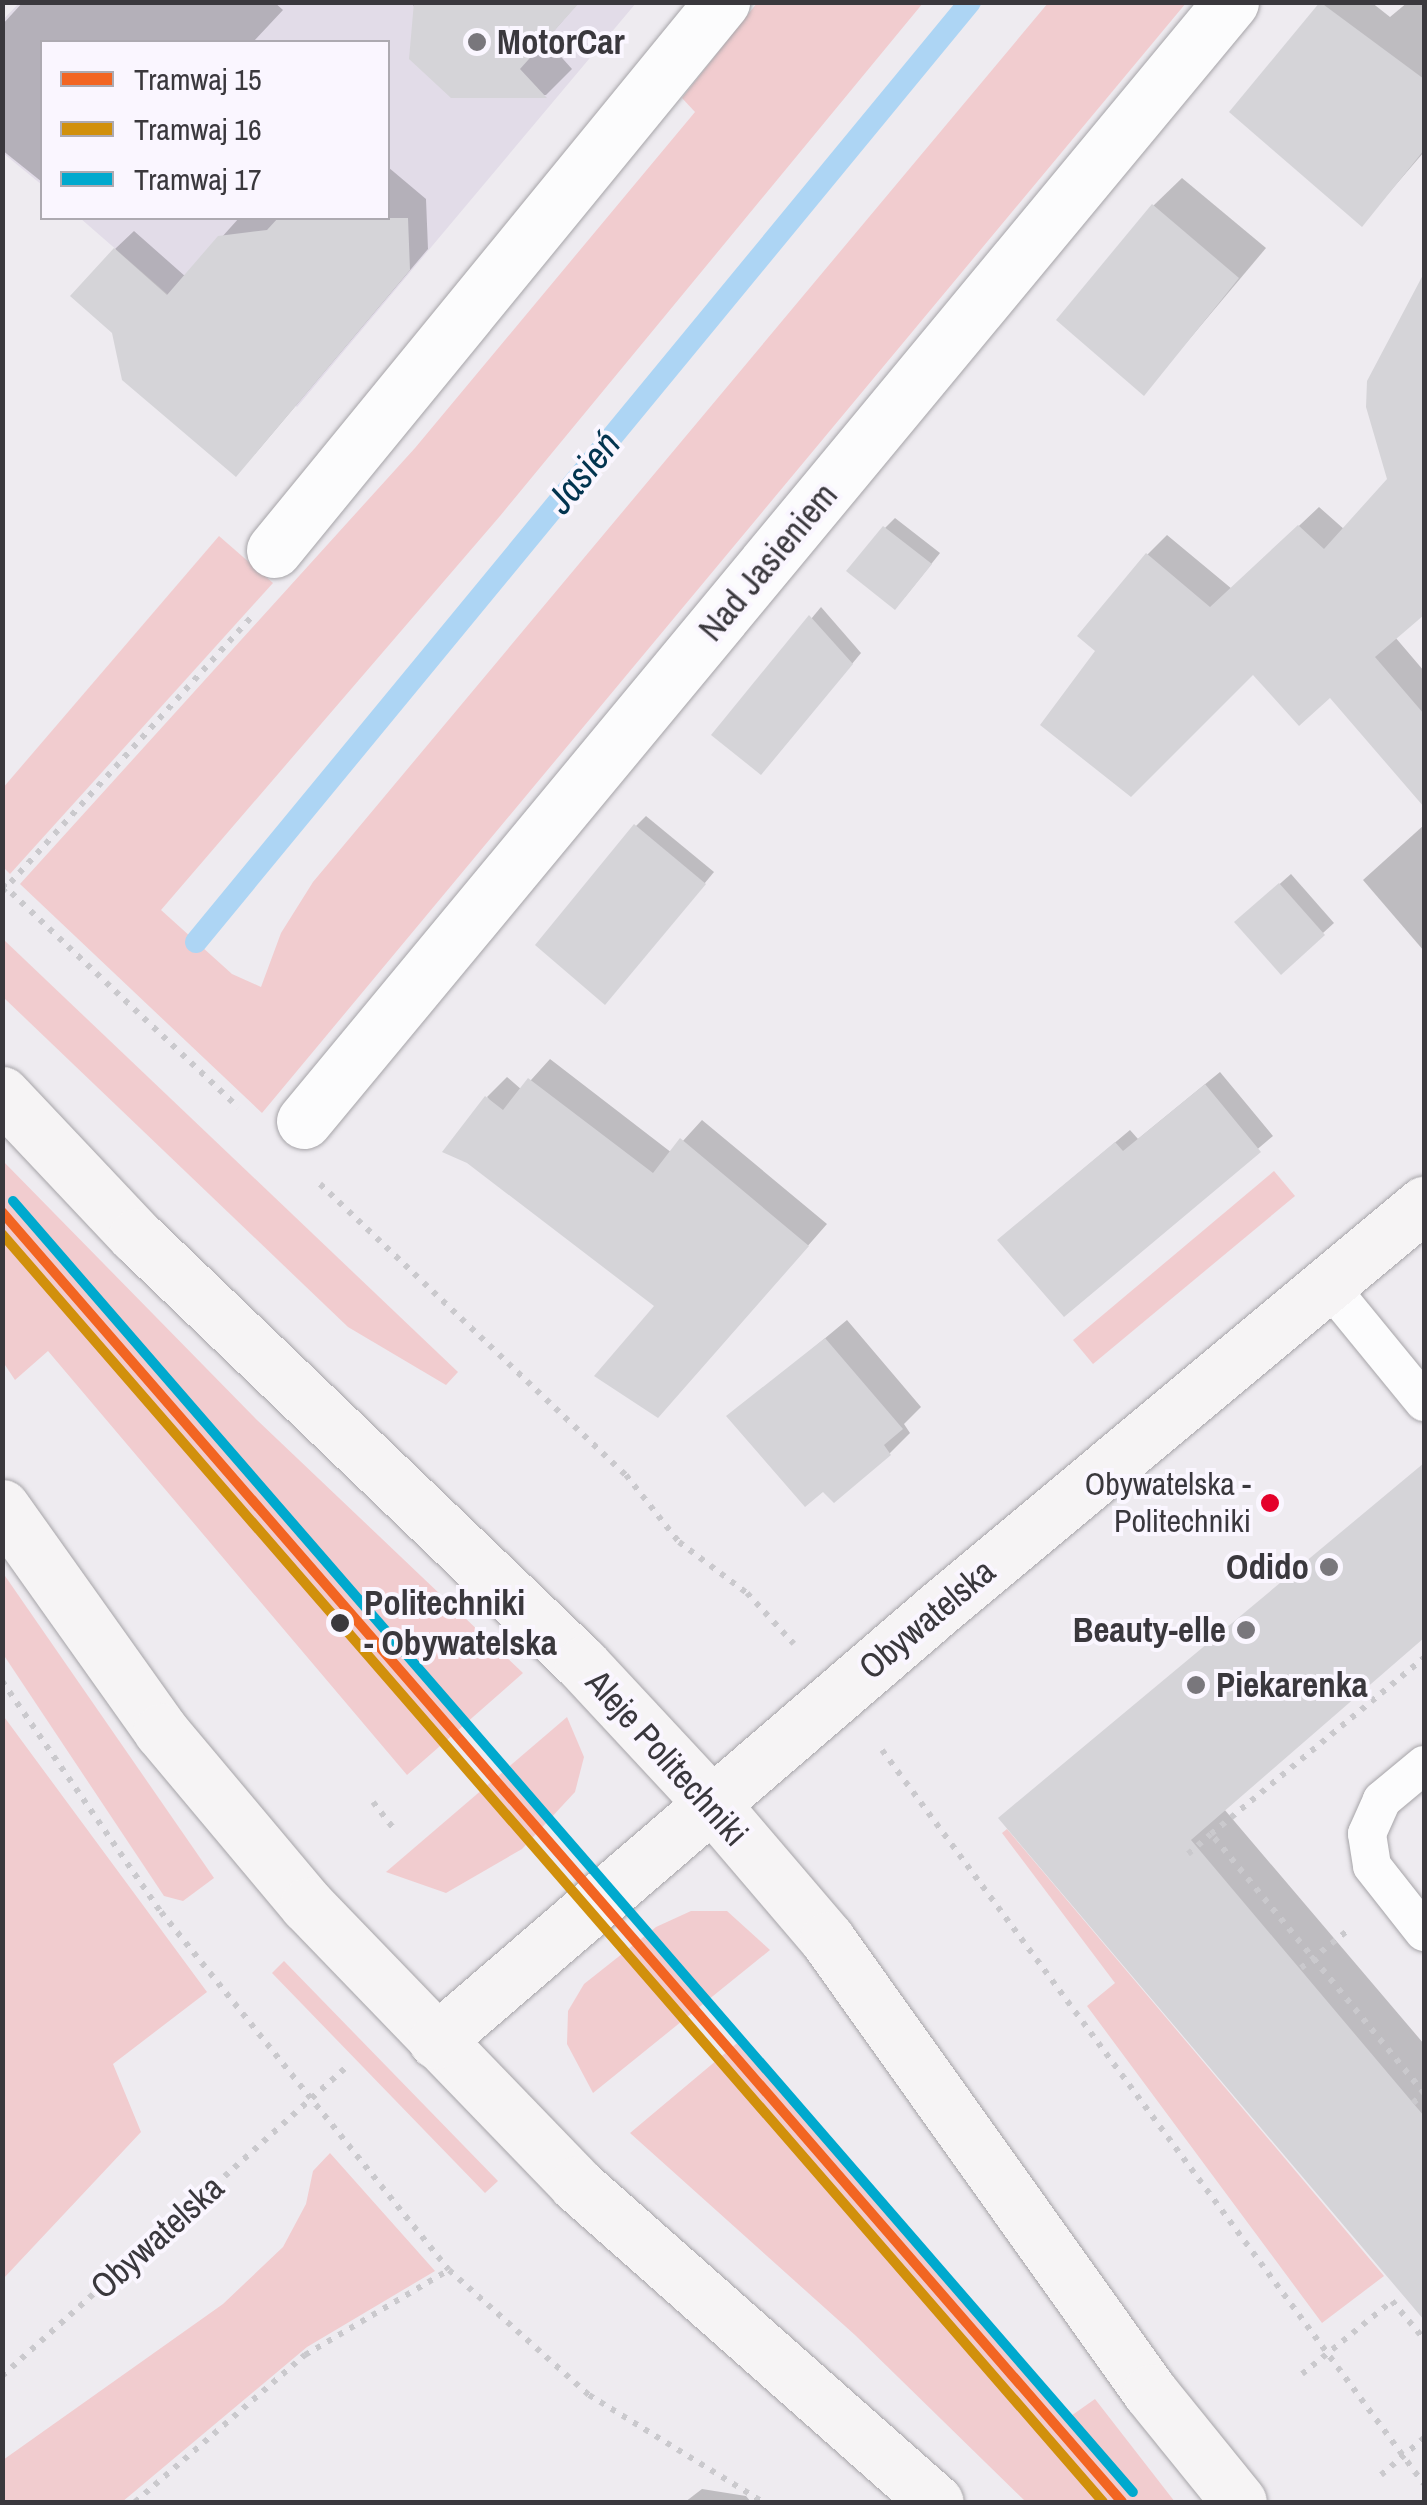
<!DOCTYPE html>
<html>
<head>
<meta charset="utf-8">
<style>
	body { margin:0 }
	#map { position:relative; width:1427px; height:2505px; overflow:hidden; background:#eeebf0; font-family:"Archivo Narrow",sans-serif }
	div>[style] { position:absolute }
	.built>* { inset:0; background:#e2dce8 }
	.green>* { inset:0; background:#f1cccf }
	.shadow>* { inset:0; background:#0003 }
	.stream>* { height:22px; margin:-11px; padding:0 11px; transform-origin:11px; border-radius:11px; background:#add5f4 }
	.building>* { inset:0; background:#d5d4d8 }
	.path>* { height:6px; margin-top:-3px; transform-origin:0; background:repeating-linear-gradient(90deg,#cac9cd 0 5px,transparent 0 13px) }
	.roads { filter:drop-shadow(0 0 2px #a6a4a8) drop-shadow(0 0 2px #a6a4a8) }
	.service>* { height:38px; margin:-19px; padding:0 19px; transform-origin:19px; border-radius:19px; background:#fcfcfd }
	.minor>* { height:55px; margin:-27.5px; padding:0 27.5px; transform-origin:27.5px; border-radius:27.5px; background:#fcfcfd }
	.secondary>* { height:55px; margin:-27.5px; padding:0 27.5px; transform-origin:27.5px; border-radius:27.5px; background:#f6f4f5 }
	.tram-1>* { height:10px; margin:-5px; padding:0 5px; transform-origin:5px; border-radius:5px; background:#f26522 }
	.tram-2>* { height:10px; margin:-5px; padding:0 5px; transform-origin:5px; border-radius:5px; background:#d1900c }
	.tram-3>* { height:10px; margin:-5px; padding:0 5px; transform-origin:5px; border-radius:5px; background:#00a9ce }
	.dots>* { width:28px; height:28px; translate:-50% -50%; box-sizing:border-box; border:5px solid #faf6ff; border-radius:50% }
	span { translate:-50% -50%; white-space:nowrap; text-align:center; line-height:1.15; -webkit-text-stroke:8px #faf6ff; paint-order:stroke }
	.bus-label { font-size:32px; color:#3a383d }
	.right { translate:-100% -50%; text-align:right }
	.poi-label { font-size:35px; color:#3a383d; font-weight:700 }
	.left { translate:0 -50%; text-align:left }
	.street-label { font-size:35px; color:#3a383d }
	.stop-label { font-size:35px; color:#3a383d; font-weight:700 }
	.water-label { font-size:38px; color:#02344f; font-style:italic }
	.frame { position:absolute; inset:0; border:5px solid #3a383d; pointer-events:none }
	.legend { position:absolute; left:40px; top:40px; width:350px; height:180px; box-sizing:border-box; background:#faf6ff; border:2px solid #adaab1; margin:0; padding:12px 18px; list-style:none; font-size:30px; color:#3a383d }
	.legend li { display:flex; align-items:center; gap:20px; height:50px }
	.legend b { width:50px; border:2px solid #adaab1 }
</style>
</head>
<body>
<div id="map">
	<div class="built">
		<i style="clip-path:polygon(20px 2px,636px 3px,297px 407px,80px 218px,388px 218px,388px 42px,42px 42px,42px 185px,3px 153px,2px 21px)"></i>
	</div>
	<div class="green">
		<i style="clip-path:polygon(757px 3px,923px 3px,500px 516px,161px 910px,232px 974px,261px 987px,281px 933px,313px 882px,1048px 3px,1186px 3px,262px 1113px,20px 884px,415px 448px,695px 112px,682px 98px)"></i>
		<i style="clip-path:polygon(219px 536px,273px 583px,10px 874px,3px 867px,2px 789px)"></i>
		<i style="clip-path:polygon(3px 939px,458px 1372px,446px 1385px,348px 1327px,3px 997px)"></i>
		<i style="clip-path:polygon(2px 1160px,257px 1420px,523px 1673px,407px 1775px,48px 1351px,15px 1380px,3px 1362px)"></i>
		<i style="clip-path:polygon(1274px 1171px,1295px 1196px,1093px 1364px,1073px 1340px)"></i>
		<i style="clip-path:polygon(3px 1573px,214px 1878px,183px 1901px,164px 1896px,3px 1654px)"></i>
		<i style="clip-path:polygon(2px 1714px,207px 1992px,113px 2064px,141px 2132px,3px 2279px)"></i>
		<i style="clip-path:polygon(567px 1717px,584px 1757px,575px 1792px,522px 1849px,446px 1893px,386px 1872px)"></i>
		<i style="clip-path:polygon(1007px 1829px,1384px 2276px,1322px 2323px,1087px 2006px,1115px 1983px,1002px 1833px)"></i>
		<i style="clip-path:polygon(691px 1911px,727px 1911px,770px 1950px,593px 2093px,567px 2044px,568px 2011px,584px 1984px,656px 1927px)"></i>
		<i style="clip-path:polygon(284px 1961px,498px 2181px,485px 2193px,272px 1973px)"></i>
		<i style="clip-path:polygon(742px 2039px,1068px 2418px,1095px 2399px,1175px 2502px,1026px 2502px,855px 2335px,630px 2133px)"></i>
		<i style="clip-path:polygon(330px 2153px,435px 2271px,307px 2347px,122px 2502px,3px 2502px,3px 2460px,223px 2304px,283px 2247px,306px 2204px,313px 2171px)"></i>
	</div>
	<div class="shadow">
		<i style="clip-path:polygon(23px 2px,274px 2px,283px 10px,253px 42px,42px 42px,42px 182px,2px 150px,2px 25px)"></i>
		<i style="clip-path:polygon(412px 2px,579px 2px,546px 40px,572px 69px,546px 95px,452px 96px)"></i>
		<i style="clip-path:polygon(1323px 2px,1371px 2px,1390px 17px,1408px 2px,1424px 2px,1424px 152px,1362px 224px,1233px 112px)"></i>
		<i style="clip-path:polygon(388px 167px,426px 199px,428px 249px,255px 454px,115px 249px,134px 231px,186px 277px,239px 218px,388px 218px)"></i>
		<i style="clip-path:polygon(1182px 178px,1266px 248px,1144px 393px,1153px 206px)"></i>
		<i style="clip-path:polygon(1420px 319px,1424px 323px,1424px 481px,1368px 406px)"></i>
		<i style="clip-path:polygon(1382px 490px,1424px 541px,1424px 612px,1395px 637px,1424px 671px,1424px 747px,1397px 771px,1330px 694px,1253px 672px,1099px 651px,1147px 555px,1167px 535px,1232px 589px,1319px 507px,1345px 530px)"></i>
		<i style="clip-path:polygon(895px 518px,940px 553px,905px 597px,885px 528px)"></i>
		<i style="clip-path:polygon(821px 607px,861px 653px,771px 762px,715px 734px)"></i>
		<i style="clip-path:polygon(646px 816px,714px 872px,615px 991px,636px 826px)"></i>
		<i style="clip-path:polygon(1424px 825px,1424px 951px,1363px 880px)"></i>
		<i style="clip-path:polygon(1291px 874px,1334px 923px,1281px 971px,1248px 912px)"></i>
		<i style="clip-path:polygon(550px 1059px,672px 1153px,702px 1120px,827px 1224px,678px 1394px,658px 1306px,487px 1097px,507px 1077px,522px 1090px)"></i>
		<i style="clip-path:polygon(1220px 1072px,1273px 1136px,1065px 1313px,1014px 1227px,1130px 1130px,1138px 1139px)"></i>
		<i style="clip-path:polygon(847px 1320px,921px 1407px,904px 1424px,910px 1433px,890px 1453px,823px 1489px,730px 1417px)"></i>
		<i style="clip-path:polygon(1424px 1464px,1424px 1634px,1224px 1809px,1424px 2044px,1424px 2316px,1001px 1818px)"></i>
		<i style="clip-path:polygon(702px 2489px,746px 2496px,751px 2502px,685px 2502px)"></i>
	</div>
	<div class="stream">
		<i style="left:196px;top:942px;width:1218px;rotate:-50.53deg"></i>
	</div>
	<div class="building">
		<i style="clip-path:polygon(414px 2px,580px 2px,520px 69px,547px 98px,451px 98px,409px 59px)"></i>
		<i style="clip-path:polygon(1320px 2px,1424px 79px,1424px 150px,1362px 227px,1229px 112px)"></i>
		<i style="clip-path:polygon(1152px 204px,1239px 278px,1144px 396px,1056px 320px)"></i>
		<i style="clip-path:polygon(278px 218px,408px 218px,410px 270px,236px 477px,122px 380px,112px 333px,70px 296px,114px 248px,167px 295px,218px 236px,267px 230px)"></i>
		<i style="clip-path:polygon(1424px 273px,1424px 615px,1375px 657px,1424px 714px,1424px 807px,1330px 698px,1299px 726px,1253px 675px,1131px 797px,1040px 725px,1095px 651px,1077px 636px,1146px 553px,1210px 607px,1298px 525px,1324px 549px,1387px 479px,1366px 407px,1367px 381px)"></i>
		<i style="clip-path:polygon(883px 526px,932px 564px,895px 610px,846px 571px)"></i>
		<i style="clip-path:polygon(809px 615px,853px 664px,761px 775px,711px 735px)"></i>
		<i style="clip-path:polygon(634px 824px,706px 884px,605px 1005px,535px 945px)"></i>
		<i style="clip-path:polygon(1279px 883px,1325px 935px,1281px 975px,1234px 922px)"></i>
		<i style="clip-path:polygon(528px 1078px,653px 1173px,680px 1138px,809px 1246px,658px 1418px,594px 1376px,654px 1306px,467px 1163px,442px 1152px,485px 1096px,503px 1110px)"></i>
		<i style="clip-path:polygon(1205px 1084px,1261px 1152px,1064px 1317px,997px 1240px,1115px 1142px,1123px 1151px)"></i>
		<i style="clip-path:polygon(825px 1338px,903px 1429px,884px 1445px,891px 1455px,834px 1503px,823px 1492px,805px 1507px,726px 1416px)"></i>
		<i style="clip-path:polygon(1424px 1463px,1424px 1638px,1191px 1840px,1424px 2116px,1424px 2320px,998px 1818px)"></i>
	</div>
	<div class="path">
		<i style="left:2px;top:884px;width:325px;rotate:43.4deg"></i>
		<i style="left:2px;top:892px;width:374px;rotate:-47.8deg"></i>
		<i style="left:320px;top:1184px;width:422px;rotate:43.6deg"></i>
		<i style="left:626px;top:1475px;width:85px;rotate:51.7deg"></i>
		<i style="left:679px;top:1542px;width:85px;rotate:36.9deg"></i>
		<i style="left:747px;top:1593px;width:69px;rotate:47.3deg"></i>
		<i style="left:2px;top:1681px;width:280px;rotate:55.5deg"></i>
		<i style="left:161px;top:1912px;width:459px;rotate:51.2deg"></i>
		<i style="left:449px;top:2270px;width:188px;rotate:41.8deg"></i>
		<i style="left:589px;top:2395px;width:204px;rotate:31.6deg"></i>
		<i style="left:882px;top:1750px;width:912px;rotate:53.56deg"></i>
		<i style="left:373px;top:1802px;width:34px;rotate:52deg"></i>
		<i style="left:1188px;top:1854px;width:30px;rotate:-41deg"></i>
		<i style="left:1301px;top:1968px;width:59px;rotate:-38.8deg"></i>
		<i style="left:1413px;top:2103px;width:15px;rotate:-42deg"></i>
		<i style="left:1424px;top:2093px;width:335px;rotate:-129.4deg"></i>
		<i style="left:1211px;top:1834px;width:276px;rotate:-39.6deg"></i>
		<i style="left:1302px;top:2374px;width:116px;rotate:-39deg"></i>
		<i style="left:1392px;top:2301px;width:50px;rotate:49.9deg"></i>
		<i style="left:2px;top:2376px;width:466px;rotate:-41.9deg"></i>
		<i style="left:1381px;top:2475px;width:57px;rotate:-40.7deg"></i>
		<i style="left:135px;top:2502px;width:225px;rotate:-40.9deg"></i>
		<i style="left:305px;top:2355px;width:167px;rotate:-30.6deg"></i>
	</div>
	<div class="roads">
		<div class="service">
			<i style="left:1329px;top:1286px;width:150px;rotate:50.7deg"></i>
			<i style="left:1424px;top:1765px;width:55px;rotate:140.2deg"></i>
			<i style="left:1382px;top:1800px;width:37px;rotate:114deg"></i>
			<i style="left:1367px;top:1834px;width:32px;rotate:81deg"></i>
			<i style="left:1372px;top:1866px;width:84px;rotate:51.8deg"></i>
		</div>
		<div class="minor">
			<i style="left:274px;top:550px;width:708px;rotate:-50.73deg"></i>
			<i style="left:304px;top:1121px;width:1453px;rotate:-50.36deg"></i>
		</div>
		<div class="secondary">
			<i style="left:2px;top:1094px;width:195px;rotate:46.7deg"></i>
			<i style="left:136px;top:1236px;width:618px;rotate:43.82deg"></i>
			<i style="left:582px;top:1664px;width:190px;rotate:47.1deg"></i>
			<i style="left:711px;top:1803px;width:179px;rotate:49.5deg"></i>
			<i style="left:827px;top:1939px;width:556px;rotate:54.51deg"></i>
			<i style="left:1150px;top:2392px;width:141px;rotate:51deg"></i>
			<i style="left:2px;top:1507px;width:275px;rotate:54.6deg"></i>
			<i style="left:161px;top:1731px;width:227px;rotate:50deg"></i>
			<i style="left:307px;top:1905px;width:388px;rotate:46deg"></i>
			<i style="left:576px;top:2184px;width:480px;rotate:41.5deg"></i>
			<i style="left:436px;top:2041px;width:662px;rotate:-40.71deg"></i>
			<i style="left:938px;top:1609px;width:633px;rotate:-39.81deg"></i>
		</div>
	</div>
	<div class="tram-1">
		<i style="left:2px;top:1212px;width:1708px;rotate:49.03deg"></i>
	</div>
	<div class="tram-2">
		<i style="left:2px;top:1234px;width:1679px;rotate:49.03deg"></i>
	</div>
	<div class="tram-3">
		<i style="left:13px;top:1201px;width:1709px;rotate:49.06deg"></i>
	</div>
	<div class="dots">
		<i style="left:477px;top:42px;background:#79777c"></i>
		<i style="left:1270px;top:1503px;background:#e4002b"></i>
		<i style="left:1329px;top:1567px;background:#79777c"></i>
		<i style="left:340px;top:1623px;background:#3a383d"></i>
		<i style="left:1246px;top:1630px;background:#79777c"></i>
		<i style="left:1196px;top:1685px;background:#79777c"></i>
	</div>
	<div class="bus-label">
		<span class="right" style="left:1251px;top:1503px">Obywatelska -<br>Politechniki</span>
	</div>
	<div class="poi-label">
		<span class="left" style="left:497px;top:42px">MotorCar</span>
		<span class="right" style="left:1309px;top:1567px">Odido</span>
		<span class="right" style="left:1226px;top:1630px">Beauty-elle</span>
		<span class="left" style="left:1216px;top:1685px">Piekarenka</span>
	</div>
	<div class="street-label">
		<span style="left:768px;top:562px;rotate:-50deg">Nad Jasieniem</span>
		<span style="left:927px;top:1619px;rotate:-40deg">Obywatelska</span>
		<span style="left:667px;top:1758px;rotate:48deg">Aleje Politechniki</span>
		<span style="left:157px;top:2237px;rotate:-42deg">Obywatelska</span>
	</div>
	<div class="stop-label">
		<span class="left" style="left:364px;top:1623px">Politechniki<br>- Obywatelska</span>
	</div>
	<div class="water-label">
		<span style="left:583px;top:472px;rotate:-51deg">Jasień</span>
	</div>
	<div class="frame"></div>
	<ul class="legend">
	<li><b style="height:12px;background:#f26522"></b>Tramwaj 15</li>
	<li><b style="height:12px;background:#d1900c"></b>Tramwaj 16</li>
	<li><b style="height:12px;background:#00a9ce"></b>Tramwaj 17</li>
	</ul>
</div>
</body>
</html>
